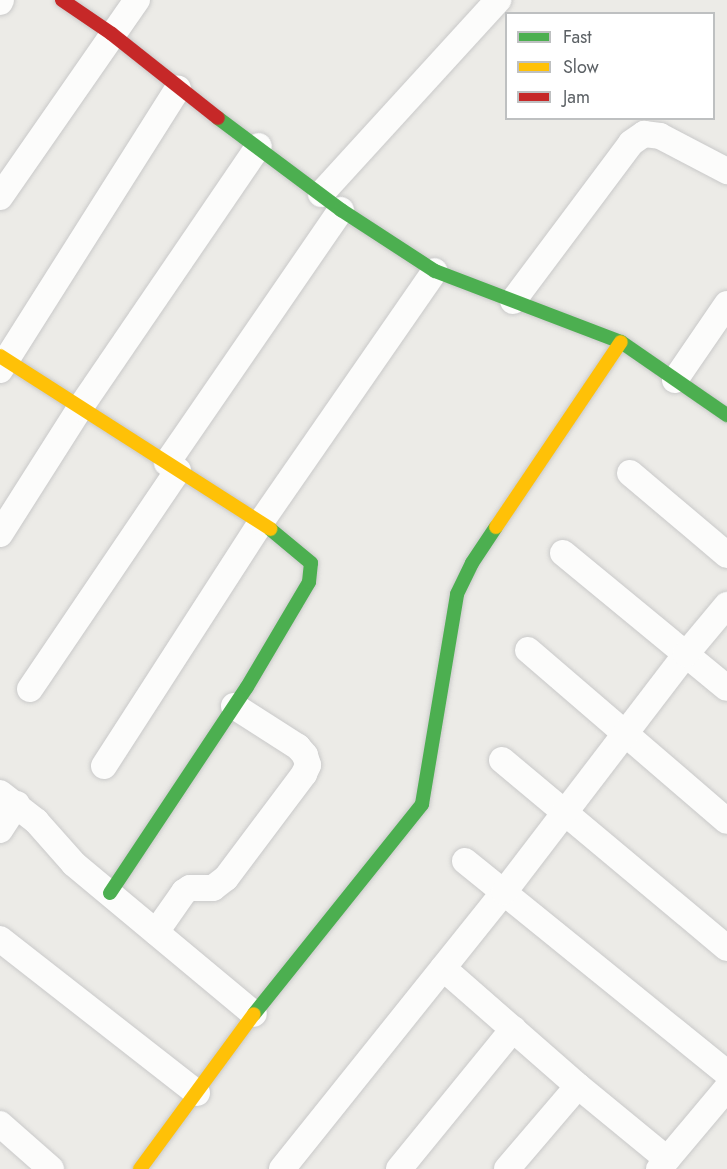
<!DOCTYPE html>
<html>
<head>
<meta charset="utf-8">
<style>
	body { margin:0 }
	#map { position:relative; width:727px; height:1169px; overflow:hidden; background:#ecebe7; font-family:Jost,sans-serif }
	div>[style] { position:absolute }
	.roads { filter:drop-shadow(0 0 2px #c9c9c9) drop-shadow(0 0 2px #c9c9c9) }
	.street>* { height:26px; margin:-13px; padding:0 13px; transform-origin:13px; border-radius:13px; background:#fcfcfb }
	.fast>* { height:14px; margin:-7px; padding:0 7px; transform-origin:7px; border-radius:7px; background:#4caf50 }
	.slow>* { height:14px; margin:-7px; padding:0 7px; transform-origin:7px; border-radius:7px; background:#ffc107 }
	.jam>* { height:14px; margin:-7px; padding:0 7px; transform-origin:7px; border-radius:7px; background:#c62828 }
	span { translate:-50% -50%; white-space:nowrap; text-align:center; line-height:1.15; -webkit-text-stroke:6px #fff; paint-order:stroke }
	.legend { position:absolute; left:505px; top:12px; width:210px; height:108px; box-sizing:border-box; background:#fff; border:2px solid #bec0c1; margin:0; padding:8px 10px; list-style:none; font-size:18px; color:#5c6165 }
	.legend li { display:flex; align-items:center; gap:12px; height:30px }
	.legend b { width:30px; border:2px solid #bec0c1 }
</style>
</head>
<body>
<div id="map">
	<div class="roads">
		<div class="street">
			<i style="left:0;top:2px;width:2px;rotate:-63deg"></i>
			<i style="left:321px;top:194px;width:263px;rotate:-47.6deg"></i>
			<i style="left:0;top:197px;width:240px;rotate:-55.2deg"></i>
			<i style="left:513px;top:301px;width:197px;rotate:-53.2deg"></i>
			<i style="left:631px;top:143px;width:16px;rotate:-35deg"></i>
			<i style="left:644px;top:134px;width:16px;rotate:7deg"></i>
			<i style="left:660px;top:136px;width:76px;rotate:27.6deg"></i>
			<i style="left:0;top:370px;width:333px;rotate:-57.7deg"></i>
			<i style="left:675px;top:380px;width:92px;rotate:-55.6deg"></i>
			<i style="left:167px;top:463px;width:307px;rotate:-55.5deg"></i>
			<i style="left:630px;top:473px;width:127px;rotate:40.2deg"></i>
			<i style="left:0;top:534px;width:149px;rotate:-57.6deg"></i>
			<i style="left:80px;top:408px;width:317px;rotate:-55.7deg"></i>
			<i style="left:563px;top:553px;width:212px;rotate:39.5deg"></i>
			<i style="left:528px;top:650px;width:262px;rotate:40.7deg"></i>
			<i style="left:30px;top:689px;width:264px;rotate:-55.9deg"></i>
			<i style="left:502px;top:760px;width:293px;rotate:39.9deg"></i>
			<i style="left:104px;top:766px;width:290px;rotate:-57.2deg"></i>
			<i style="left:261px;top:522px;width:305px;rotate:-55.3deg"></i>
			<i style="left:0;top:793px;width:46px;rotate:37.9deg"></i>
			<i style="left:36px;top:821px;width:57px;rotate:48.5deg"></i>
			<i style="left:74px;top:864px;width:234px;rotate:39.8deg"></i>
			<i style="left:0;top:830px;width:31px;rotate:-57deg"></i>
			<i style="left:465px;top:861px;width:337px;rotate:39deg"></i>
			<i style="left:156px;top:932px;width:49px;rotate:-55deg"></i>
			<i style="left:184px;top:892px;width:7px;rotate:-34deg"></i>
			<i style="left:190px;top:888px;width:23px"></i>
			<i style="left:213px;top:888px;width:16px;rotate:-38deg"></i>
			<i style="left:226px;top:878px;width:130px;rotate:-53.1deg"></i>
			<i style="left:304px;top:774px;width:10px;rotate:-66deg"></i>
			<i style="left:308px;top:765px;width:10px;rotate:-107deg"></i>
			<i style="left:305px;top:755px;width:11px;rotate:-131deg"></i>
			<i style="left:298px;top:747px;width:76px;rotate:-147.4deg"></i>
			<i style="left:0;top:939px;width:250px;rotate:38deg"></i>
			<i style="left:443px;top:968px;width:179px;rotate:41.2deg"></i>
			<i style="left:578px;top:1086px;width:115px;rotate:39.4deg"></i>
			<i style="left:0;top:1124px;width:68px;rotate:41.4deg"></i>
			<i style="left:282px;top:1169px;width:355px;rotate:-51.3deg"></i>
			<i style="left:504px;top:892px;width:300px;rotate:-52.6deg"></i>
			<i style="left:686px;top:654px;width:64px;rotate:-50.1deg"></i>
			<i style="left:399px;top:1169px;width:181px;rotate:-50.8deg"></i>
			<i style="left:507px;top:1169px;width:109px;rotate:-49.5deg"></i>
			<i style="left:659px;top:1169px;width:106px;rotate:-50deg"></i>
		</div>
		<div class="fast">
			<i style="left:218px;top:118px;width:154px;rotate:36.8deg"></i>
			<i style="left:341px;top:210px;width:112px;rotate:33deg"></i>
			<i style="left:435px;top:271px;width:199px;rotate:20.9deg"></i>
			<i style="left:621px;top:342px;width:129px;rotate:34.6deg"></i>
			<i style="left:110px;top:893px;width:247px;rotate:-56.4deg"></i>
			<i style="left:247px;top:687px;width:122px;rotate:-59.4deg"></i>
			<i style="left:309px;top:582px;width:19px;rotate:-84deg"></i>
			<i style="left:311px;top:563px;width:53px;rotate:-140.3deg"></i>
			<i style="left:254px;top:1014px;width:269px;rotate:-51.3deg"></i>
			<i style="left:422px;top:804px;width:213px;rotate:-80.5deg"></i>
			<i style="left:457px;top:594px;width:34px;rotate:-64deg"></i>
			<i style="left:472px;top:563px;width:43px;rotate:-56.3deg"></i>
		</div>
		<div class="slow">
			<i style="left:0;top:356px;width:321px;rotate:32.6deg"></i>
			<i style="left:496px;top:527px;width:223px;rotate:-56deg"></i>
			<i style="left:140px;top:1169px;width:192px;rotate:-53.7deg"></i>
		</div>
		<div class="jam">
			<i style="left:62px;top:0;width:60px;rotate:34.2deg"></i>
			<i style="left:112px;top:34px;width:135px;rotate:38.4deg"></i>
		</div>
	</div>
	<ul class="legend">
	<li><b style="height:8px;background:#4caf50"></b>Fast</li>
	<li><b style="height:8px;background:#ffc107"></b>Slow</li>
	<li><b style="height:8px;background:#c62828"></b>Jam</li>
	</ul>
</div>
</body>
</html>
